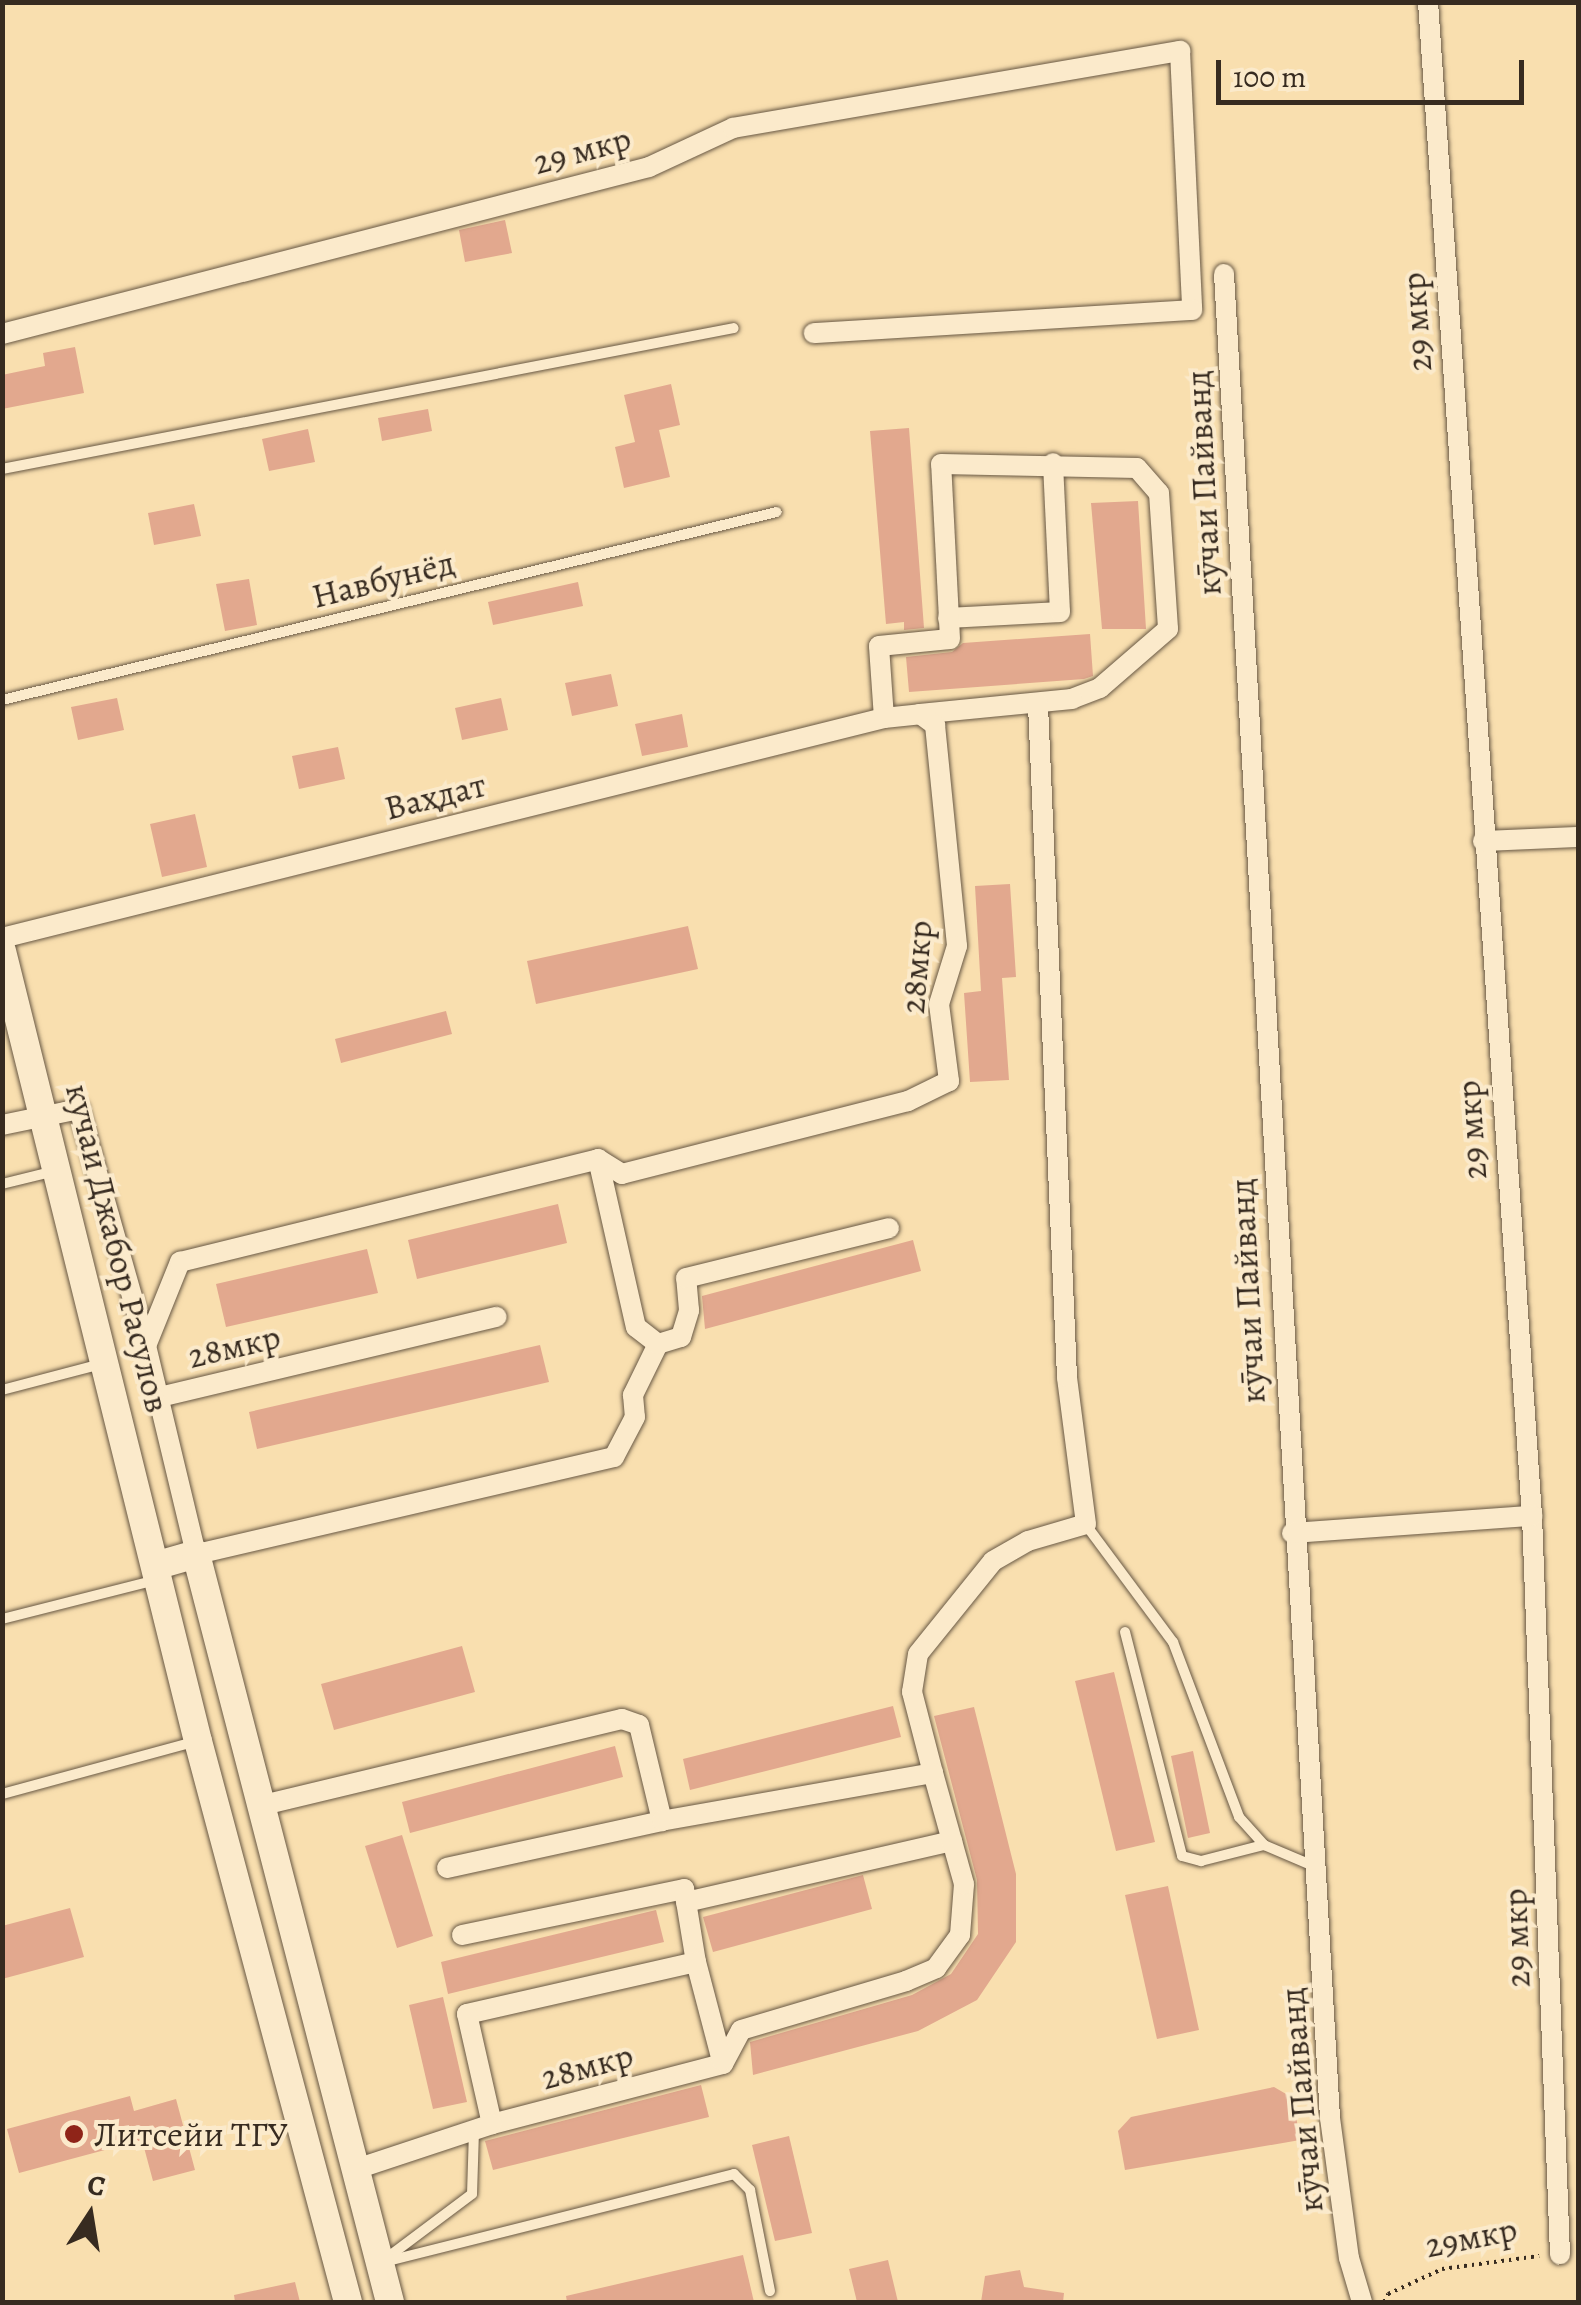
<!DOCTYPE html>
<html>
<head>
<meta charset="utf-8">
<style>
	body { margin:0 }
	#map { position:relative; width:1581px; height:2305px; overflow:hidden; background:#f9dfaf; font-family:Alegreya,serif }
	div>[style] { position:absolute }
	.building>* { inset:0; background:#e2a88e }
	.path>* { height:4px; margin-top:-2px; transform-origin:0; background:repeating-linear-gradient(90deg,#372b20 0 2.5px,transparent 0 7.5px) }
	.roads { filter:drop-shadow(0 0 2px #685844) drop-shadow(0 0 2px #685844) }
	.lane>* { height:10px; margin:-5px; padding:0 5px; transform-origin:5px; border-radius:5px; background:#fbeacb }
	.street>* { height:20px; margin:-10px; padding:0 10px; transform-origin:10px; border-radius:10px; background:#fbeacb }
	.secondary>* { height:28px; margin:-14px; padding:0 14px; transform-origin:14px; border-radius:14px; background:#fbeacb }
	.dots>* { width:28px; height:28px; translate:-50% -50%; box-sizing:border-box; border:5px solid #fbeacb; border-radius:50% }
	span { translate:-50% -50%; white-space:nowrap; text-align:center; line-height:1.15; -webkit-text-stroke:8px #fbeacb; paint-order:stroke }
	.street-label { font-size:35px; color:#372b20 }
	.poi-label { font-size:35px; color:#372b20 }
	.left { translate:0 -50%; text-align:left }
	.frame { position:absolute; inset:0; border:5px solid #372b20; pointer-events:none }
	.north { position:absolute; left:40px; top:2165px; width:100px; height:100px; -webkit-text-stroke:8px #fbeacb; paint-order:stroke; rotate:12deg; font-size:28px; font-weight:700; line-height:40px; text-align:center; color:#372b20 }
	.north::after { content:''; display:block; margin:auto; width:35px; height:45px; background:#372b20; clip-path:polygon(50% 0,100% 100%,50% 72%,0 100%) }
	.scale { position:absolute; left:1216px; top:60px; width:308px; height:45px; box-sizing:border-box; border:5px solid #372b20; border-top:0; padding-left:12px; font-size:30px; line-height:35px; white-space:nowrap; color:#372b20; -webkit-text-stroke:8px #fbeacb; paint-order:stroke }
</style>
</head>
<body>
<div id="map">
	<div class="building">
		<i style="clip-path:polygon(505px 220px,512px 253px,465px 262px,459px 230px)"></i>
		<i style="clip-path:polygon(75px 347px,84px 393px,2px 409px,2px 375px,45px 366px,43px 353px)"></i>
		<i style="clip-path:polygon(671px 384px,680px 425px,659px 430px,670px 477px,624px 488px,615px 447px,635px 442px,624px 395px)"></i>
		<i style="clip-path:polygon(428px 409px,432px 431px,382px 441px,378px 418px)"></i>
		<i style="clip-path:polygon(909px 428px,924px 628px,904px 630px,904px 622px,886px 624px,870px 431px)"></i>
		<i style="clip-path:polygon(308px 429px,315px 462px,269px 471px,262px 439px)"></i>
		<i style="clip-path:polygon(1138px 501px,1146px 629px,1102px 629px,1091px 503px)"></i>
		<i style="clip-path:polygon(194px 504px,201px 536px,154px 545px,148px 513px)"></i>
		<i style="clip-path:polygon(249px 579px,257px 625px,225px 631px,216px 584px)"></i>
		<i style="clip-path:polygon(578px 582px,583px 606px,493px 625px,488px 602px)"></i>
		<i style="clip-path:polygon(1090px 634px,1093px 676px,1084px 679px,909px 692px,906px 657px,952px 652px,963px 643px)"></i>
		<i style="clip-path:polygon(611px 674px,618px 706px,572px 716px,565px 683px)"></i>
		<i style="clip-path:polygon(117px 698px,124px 730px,78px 740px,71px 707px)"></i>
		<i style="clip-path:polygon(501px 698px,508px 730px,462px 740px,455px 708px)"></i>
		<i style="clip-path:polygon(682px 714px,688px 747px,642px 756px,635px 724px)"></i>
		<i style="clip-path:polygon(338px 747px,345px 779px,299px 789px,292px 756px)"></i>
		<i style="clip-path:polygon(195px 814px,207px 867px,162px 877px,150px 824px)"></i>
		<i style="clip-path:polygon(1010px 884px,1016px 977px,1002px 978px,1009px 1080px,970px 1082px,964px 993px,981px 991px,975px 886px)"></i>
		<i style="clip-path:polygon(688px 926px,698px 969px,536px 1004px,527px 961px)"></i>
		<i style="clip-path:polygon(446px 1011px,452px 1034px,341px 1063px,335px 1039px)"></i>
		<i style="clip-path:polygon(558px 1204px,567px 1243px,417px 1279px,408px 1240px)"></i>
		<i style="clip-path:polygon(913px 1240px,921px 1271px,705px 1329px,702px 1296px)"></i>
		<i style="clip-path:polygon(367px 1249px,378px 1293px,226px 1327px,216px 1284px)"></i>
		<i style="clip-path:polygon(540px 1345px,549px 1382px,257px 1449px,249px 1412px)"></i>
		<i style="clip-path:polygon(462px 1646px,475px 1692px,334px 1730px,321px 1684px)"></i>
		<i style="clip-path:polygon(1114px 1672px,1155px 1842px,1116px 1851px,1075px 1681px)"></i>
		<i style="clip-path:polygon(893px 1706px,901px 1737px,690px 1790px,683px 1759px)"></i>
		<i style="clip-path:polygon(974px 1707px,1016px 1874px,1016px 1942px,977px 2000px,918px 2031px,753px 2075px,750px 2042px,912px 1995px,951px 1974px,978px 1934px,977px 1880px,934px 1716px)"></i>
		<i style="clip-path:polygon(615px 1746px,623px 1777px,410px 1833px,402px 1802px)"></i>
		<i style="clip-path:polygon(1193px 1751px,1210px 1833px,1188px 1838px,1171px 1756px)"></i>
		<i style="clip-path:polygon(402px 1835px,433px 1936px,397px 1948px,365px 1846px)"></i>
		<i style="clip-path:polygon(863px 1875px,872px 1909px,713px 1952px,703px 1917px)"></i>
		<i style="clip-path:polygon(1168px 1886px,1199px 2030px,1157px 2039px,1125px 1895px)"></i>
		<i style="clip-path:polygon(70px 1908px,84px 1957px,2px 1979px,2px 1926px)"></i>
		<i style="clip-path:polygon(656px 1910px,664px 1942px,448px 1994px,441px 1962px)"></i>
		<i style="clip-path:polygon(443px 1997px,467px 2102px,433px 2109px,409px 2005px)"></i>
		<i style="clip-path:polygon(701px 2085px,709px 2117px,493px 2170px,485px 2141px)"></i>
		<i style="clip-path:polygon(1274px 2087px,1293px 2098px,1300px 2140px,1125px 2170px,1118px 2131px,1131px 2117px)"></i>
		<i style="clip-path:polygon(130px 2096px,134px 2111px,176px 2099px,195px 2170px,153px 2181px,142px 2140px,19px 2173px,7px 2129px)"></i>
		<i style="clip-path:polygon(789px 2136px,812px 2233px,775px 2241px,752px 2145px)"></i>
		<i style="clip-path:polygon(743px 2255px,754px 2302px,567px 2302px,566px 2296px)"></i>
		<i style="clip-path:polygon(888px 2260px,898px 2302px,857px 2302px,849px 2269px)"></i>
		<i style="clip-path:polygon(1020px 2270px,1024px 2287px,1064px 2293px,1063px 2302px,981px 2302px,985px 2276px)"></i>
		<i style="clip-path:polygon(295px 2282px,300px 2302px,235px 2302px,234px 2295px)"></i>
	</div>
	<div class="path">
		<i style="left:1384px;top:2302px;width:9px;rotate:-63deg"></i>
		<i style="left:1388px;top:2294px;width:60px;rotate:-24.8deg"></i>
		<i style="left:1442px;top:2269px;width:98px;rotate:-7.6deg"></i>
	</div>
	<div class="roads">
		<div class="lane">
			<i style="left:2px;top:469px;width:745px;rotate:-10.9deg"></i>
			<i style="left:2px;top:700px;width:797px;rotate:-13.64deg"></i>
			<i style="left:2px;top:1184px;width:55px;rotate:-13.8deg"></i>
			<i style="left:2px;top:1390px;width:102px;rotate:-14.7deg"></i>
			<i style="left:1086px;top:1525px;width:146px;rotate:53.4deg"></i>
			<i style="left:1173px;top:1642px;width:187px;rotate:69.3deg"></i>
			<i style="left:1239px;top:1817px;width:38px;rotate:48deg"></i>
			<i style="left:1264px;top:1845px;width:56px;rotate:22.9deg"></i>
			<i style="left:2px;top:1619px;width:159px;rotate:-14.2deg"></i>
			<i style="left:1125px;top:1632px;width:231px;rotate:75.7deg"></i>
			<i style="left:1182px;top:1856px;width:20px;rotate:15deg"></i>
			<i style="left:1201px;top:1861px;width:65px;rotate:-14.3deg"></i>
			<i style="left:2px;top:1794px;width:202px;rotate:-15.2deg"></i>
			<i style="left:474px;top:2131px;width:63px;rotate:91.8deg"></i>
			<i style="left:472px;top:2194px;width:115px;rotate:143.1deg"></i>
			<i style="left:380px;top:2263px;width:365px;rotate:-14.1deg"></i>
			<i style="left:734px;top:2174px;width:23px;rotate:45deg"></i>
			<i style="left:750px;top:2190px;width:103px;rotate:78.8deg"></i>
		</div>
		<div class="street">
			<i style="left:1428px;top:2px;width:1518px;rotate:86.07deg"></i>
			<i style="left:1532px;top:1516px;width:739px;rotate:87.83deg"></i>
			<i style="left:1224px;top:274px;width:1847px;rotate:86.71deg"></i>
			<i style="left:1330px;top:2118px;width:141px;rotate:82.3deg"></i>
			<i style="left:1349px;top:2258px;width:46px;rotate:73.5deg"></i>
			<i style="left:2px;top:334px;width:668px;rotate:-14.47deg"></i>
			<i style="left:649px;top:167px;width:93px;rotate:-24.9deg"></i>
			<i style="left:733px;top:128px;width:454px;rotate:-9.8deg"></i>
			<i style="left:1180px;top:51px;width:259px;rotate:87.3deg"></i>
			<i style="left:1192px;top:310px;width:379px;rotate:176.5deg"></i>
			<i style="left:948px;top:618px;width:112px;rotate:-3.1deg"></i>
			<i style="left:1060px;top:612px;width:149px;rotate:-92.7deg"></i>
			<i style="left:884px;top:718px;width:72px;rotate:-94deg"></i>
			<i style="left:879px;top:646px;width:71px;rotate:-5.6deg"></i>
			<i style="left:950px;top:639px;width:175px;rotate:-92.9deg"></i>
			<i style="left:941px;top:464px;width:196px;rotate:1.2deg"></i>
			<i style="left:1137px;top:468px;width:33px;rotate:49deg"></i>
			<i style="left:1159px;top:493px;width:136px;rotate:86.2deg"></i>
			<i style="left:1168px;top:629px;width:90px;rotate:139.1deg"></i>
			<i style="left:1100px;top:688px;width:30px;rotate:159deg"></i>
			<i style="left:1072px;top:699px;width:153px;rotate:174.4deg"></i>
			<i style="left:1483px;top:841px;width:95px;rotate:-2.4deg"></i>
			<i style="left:2px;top:938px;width:909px;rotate:-14.01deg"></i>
			<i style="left:884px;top:718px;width:36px;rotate:-6deg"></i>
			<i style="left:920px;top:714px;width:19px;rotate:36deg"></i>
			<i style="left:935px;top:725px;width:222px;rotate:84.3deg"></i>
			<i style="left:957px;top:946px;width:61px;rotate:107.2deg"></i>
			<i style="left:939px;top:1004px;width:78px;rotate:82.6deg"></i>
			<i style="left:949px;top:1081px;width:46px;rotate:154deg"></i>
			<i style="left:908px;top:1101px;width:295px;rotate:165.7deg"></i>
			<i style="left:622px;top:1174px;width:28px;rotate:-148deg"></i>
			<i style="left:2px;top:1125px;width:79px;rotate:-11.7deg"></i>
			<i style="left:79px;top:1109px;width:246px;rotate:74.2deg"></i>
			<i style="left:658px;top:1344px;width:57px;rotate:116.1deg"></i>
			<i style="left:633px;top:1395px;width:22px;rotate:85deg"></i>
			<i style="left:635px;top:1417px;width:45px;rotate:117.7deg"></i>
			<i style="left:614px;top:1457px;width:429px;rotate:166.9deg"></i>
			<i style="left:196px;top:1554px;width:214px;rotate:-103.5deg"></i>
			<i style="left:146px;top:1346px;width:91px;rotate:-68deg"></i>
			<i style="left:180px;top:1262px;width:431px;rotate:-13.8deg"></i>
			<i style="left:598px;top:1159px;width:172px;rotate:77.3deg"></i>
			<i style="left:636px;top:1327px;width:28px;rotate:38deg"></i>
			<i style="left:658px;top:1344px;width:24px;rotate:-17deg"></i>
			<i style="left:681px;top:1337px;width:28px;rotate:-73deg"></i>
			<i style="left:689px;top:1310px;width:32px;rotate:-95deg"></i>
			<i style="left:686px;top:1278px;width:209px;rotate:-13.8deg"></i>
			<i style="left:160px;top:1397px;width:346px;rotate:-13.4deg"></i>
			<i style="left:1292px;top:1533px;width:241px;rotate:-4.1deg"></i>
			<i style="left:933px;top:1773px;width:84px;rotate:-104.5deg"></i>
			<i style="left:912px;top:1692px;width:38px;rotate:-81deg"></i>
			<i style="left:918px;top:1654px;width:119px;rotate:-51.1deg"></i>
			<i style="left:993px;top:1561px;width:40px;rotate:-29.7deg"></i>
			<i style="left:1028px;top:1541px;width:60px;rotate:-16.3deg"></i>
			<i style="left:1086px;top:1524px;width:148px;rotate:-97.4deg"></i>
			<i style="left:1067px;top:1377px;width:674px;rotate:-92.47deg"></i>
			<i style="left:259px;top:1806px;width:373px;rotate:-13.5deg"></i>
			<i style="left:622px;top:1719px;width:18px;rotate:19deg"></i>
			<i style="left:639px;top:1725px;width:99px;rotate:76.5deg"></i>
			<i style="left:662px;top:1821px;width:220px;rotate:167.7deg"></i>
			<i style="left:686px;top:1902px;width:273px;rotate:-12.9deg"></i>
			<i style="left:462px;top:1935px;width:227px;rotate:-11.7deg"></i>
			<i style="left:684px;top:1889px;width:74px;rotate:80.7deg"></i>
			<i style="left:696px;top:1962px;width:235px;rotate:167.2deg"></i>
			<i style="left:467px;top:2014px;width:113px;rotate:77.2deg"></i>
			<i style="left:492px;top:2124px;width:239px;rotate:-14.6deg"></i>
			<i style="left:723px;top:2064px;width:38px;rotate:-62deg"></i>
			<i style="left:741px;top:2030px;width:172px;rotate:-16.5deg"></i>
			<i style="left:906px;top:1981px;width:33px;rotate:-23deg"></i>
			<i style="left:936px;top:1968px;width:41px;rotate:-54deg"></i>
			<i style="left:960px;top:1935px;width:51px;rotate:-85.5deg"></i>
			<i style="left:964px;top:1884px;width:115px;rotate:-105.6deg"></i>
			<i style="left:933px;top:1773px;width:275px;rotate:170deg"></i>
			<i style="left:696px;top:1962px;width:102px;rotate:75.3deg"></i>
			<i style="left:356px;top:2169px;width:143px;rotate:-18.3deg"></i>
		</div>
		<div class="secondary">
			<i style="left:2px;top:951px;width:814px;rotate:76.07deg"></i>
			<i style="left:198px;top:1741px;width:581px;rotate:75.03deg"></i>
			<i style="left:158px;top:1565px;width:40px;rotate:-16deg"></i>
			<i style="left:196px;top:1554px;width:773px;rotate:75.46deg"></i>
		</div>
	</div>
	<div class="dots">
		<i style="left:74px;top:2134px;background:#8f2418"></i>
	</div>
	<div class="street-label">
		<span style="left:582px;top:150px;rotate:-15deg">29 мкр</span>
		<span style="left:1416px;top:322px;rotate:-94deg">29 мкр</span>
		<span style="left:1203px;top:483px;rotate:-93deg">кӯчаи Пайванд</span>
		<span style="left:383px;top:579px;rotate:-14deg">Навбунёд</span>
		<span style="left:435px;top:796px;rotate:-14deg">Ваҳдат</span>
		<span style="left:916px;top:967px;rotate:-85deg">28мкр</span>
		<span style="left:1471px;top:1130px;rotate:-94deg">29 мкр</span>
		<span style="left:118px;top:1248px;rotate:76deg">кучаи Джабор Расулов</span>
		<span style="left:1247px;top:1291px;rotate:-93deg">кӯчаи Пайванд</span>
		<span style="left:234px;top:1346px;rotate:-13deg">28мкр</span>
		<span style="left:1516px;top:1938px;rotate:-92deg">29 мкр</span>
		<span style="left:587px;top:2066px;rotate:-15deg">28мкр</span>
		<span style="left:1301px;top:2100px;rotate:-95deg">кӯчаи Пайванд</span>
		<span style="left:1471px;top:2237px;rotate:-11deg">29мкр</span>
	</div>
	<div class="poi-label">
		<span class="left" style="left:94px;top:2134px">Литсейи ТГУ</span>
	</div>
	<div class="frame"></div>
	<div class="north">С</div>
	<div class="scale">100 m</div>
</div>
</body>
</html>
